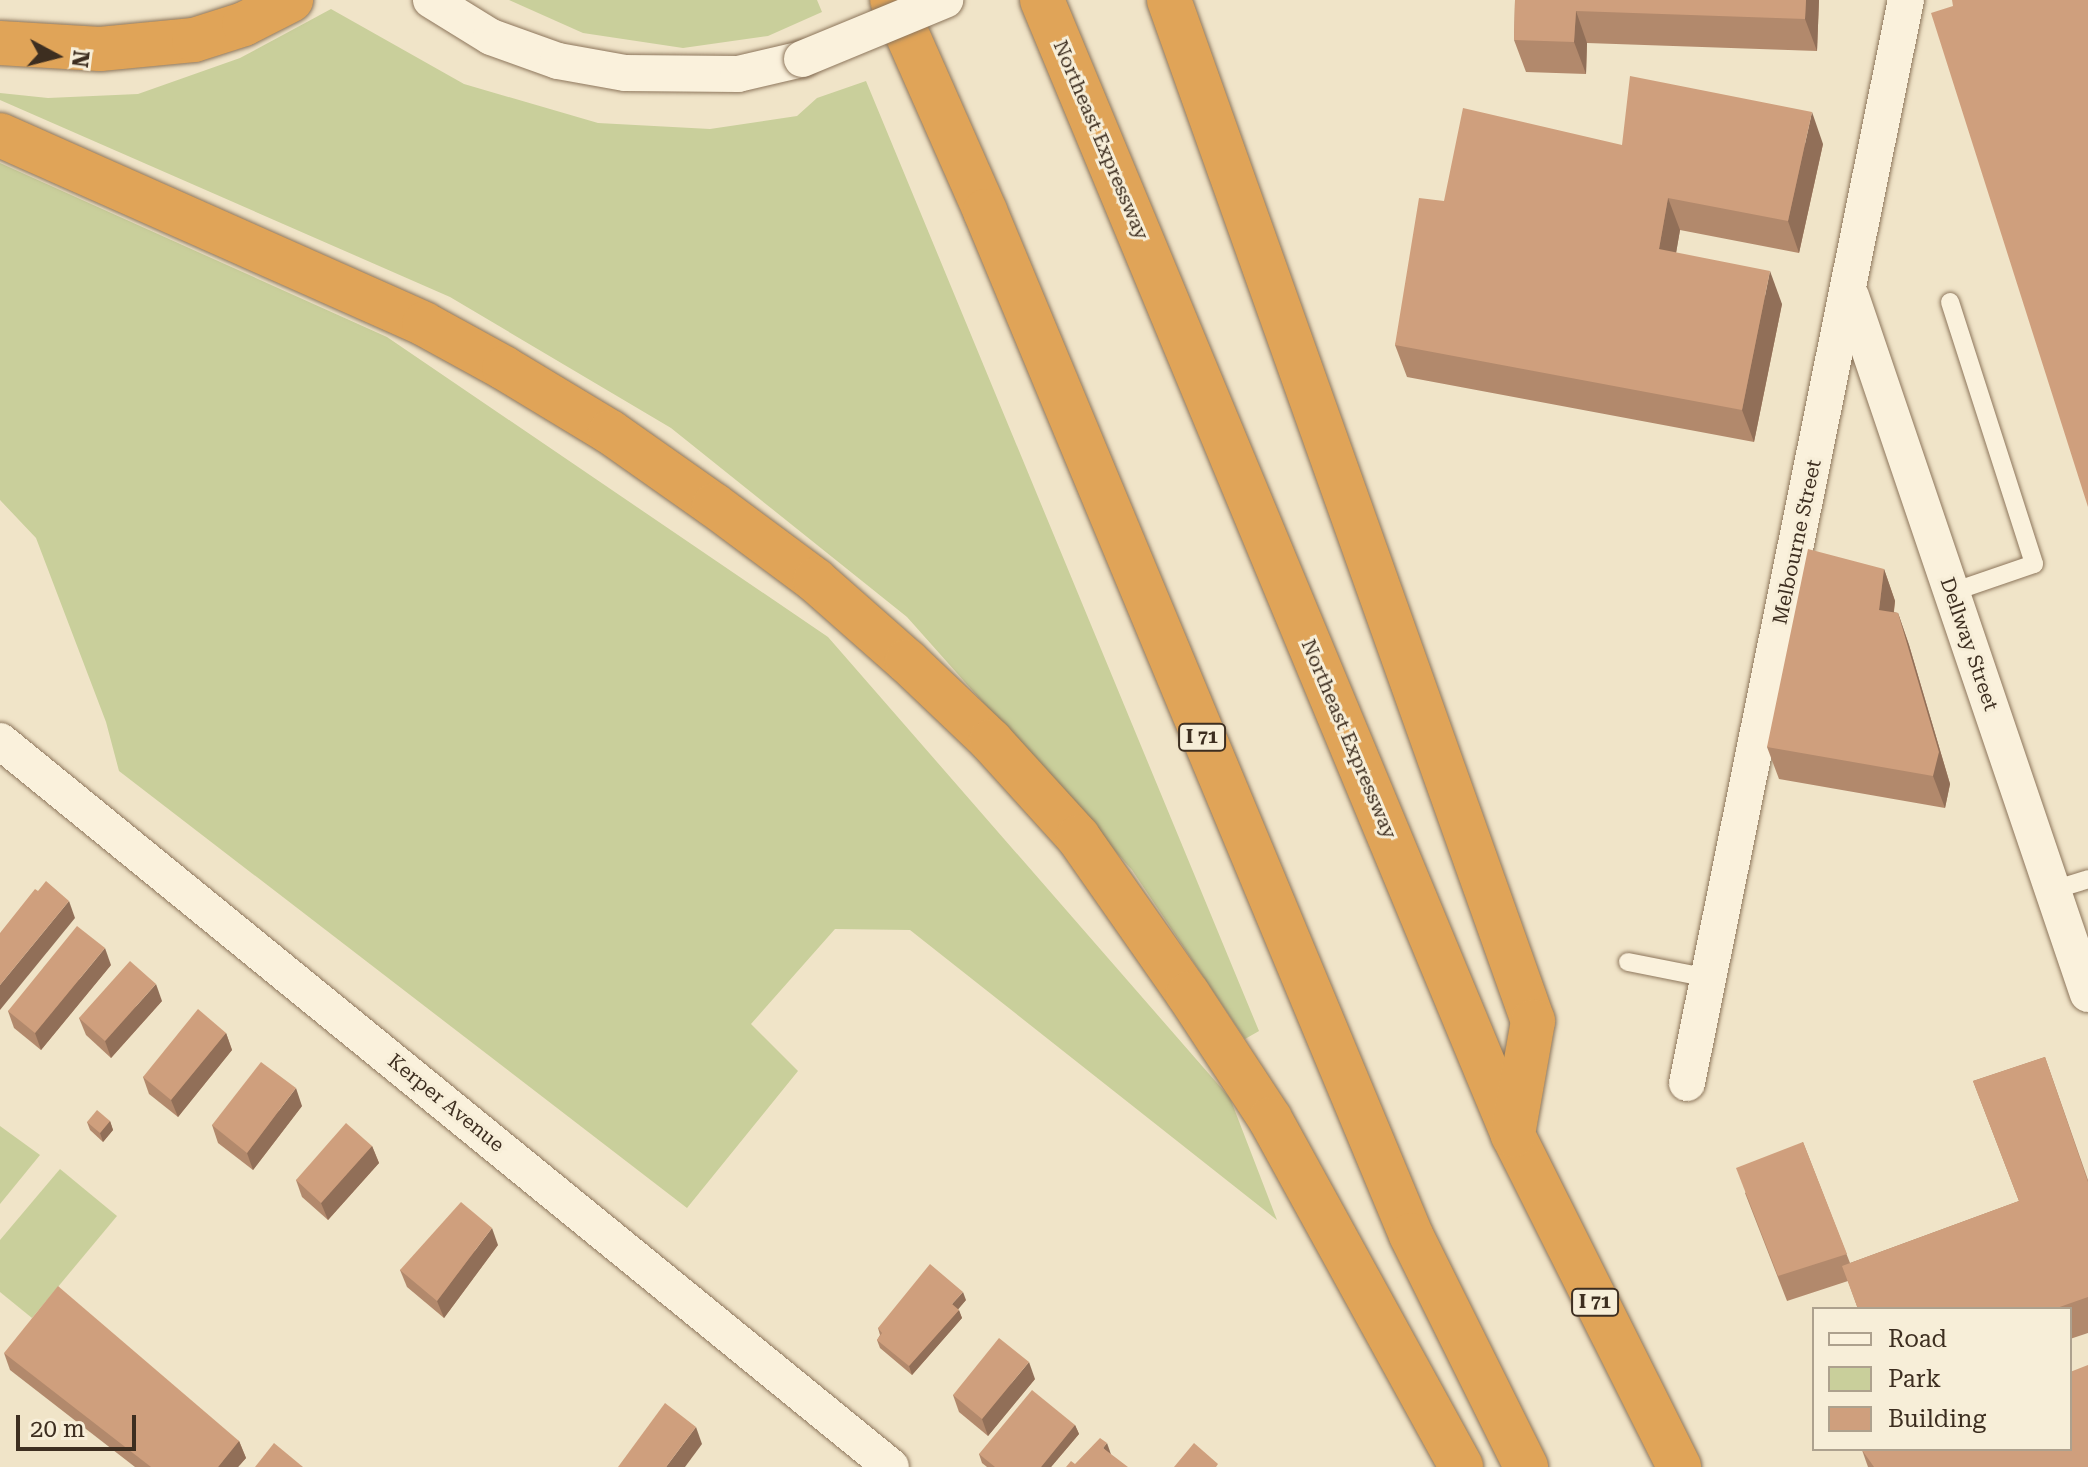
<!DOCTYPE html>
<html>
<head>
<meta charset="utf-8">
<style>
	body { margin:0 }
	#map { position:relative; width:2088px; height:1467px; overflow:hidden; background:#f0e4c8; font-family:"Roboto Serif",serif }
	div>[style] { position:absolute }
	.green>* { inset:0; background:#c9cf9b }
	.roads { filter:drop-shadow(0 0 2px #8d765c) drop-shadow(0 0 2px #8d765c) }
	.service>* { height:18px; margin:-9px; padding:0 9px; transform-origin:9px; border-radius:9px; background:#faf1dc }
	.minor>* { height:36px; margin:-18px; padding:0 18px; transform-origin:18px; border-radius:18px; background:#faf1dc }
	.motorway>* { height:44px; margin:-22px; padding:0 22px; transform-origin:22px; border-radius:22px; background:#e0a458 }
	.bridges { filter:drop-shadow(0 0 2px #8d765c) drop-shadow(0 0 2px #8d765c) }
	.minor-bridge>* { height:36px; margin:-18px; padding:0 18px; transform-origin:18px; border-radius:18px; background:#faf1dc }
	.wall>* { inset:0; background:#b2896c }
	.shaded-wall>* { inset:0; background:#916f58 }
	.building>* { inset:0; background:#cf9f7d }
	span { translate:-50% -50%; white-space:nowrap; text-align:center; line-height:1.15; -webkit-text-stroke:6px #f7eed8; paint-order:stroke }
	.shield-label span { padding:2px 6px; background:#f7eed8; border:2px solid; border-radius:6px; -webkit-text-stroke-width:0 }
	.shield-label { font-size:18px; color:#3d2e20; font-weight:700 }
	.street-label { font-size:20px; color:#3d2e20 }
	.legend { position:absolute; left:1812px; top:1307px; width:260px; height:144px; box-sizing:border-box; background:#f7eed8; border:2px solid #ada18e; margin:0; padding:10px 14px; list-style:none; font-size:24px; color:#3d2e20 }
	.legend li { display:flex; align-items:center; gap:16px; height:40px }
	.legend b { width:40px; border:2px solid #ada18e }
	.north { position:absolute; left:16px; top:16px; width:80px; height:80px; -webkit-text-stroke:6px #f7eed8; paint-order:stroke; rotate:97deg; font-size:22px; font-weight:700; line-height:32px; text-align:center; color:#3d2e20 }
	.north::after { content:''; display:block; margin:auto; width:28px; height:36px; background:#3d2e20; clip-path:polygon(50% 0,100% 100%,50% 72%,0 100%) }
	.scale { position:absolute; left:16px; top:1415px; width:120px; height:36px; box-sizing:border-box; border:4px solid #3d2e20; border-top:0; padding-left:10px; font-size:24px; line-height:28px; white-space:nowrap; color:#3d2e20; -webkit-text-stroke:6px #f7eed8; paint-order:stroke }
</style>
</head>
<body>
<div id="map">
	<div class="green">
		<i style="clip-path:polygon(509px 0,817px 0,822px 12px,768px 36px,683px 48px,583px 33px)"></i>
		<i style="clip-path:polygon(331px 9px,464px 84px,598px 123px,710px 129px,797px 116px,817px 98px,866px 81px,1259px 1031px,1245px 1039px,1132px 870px,907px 617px,671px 428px,450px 297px,0 100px,0 93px,48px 98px,138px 94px,240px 58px)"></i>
		<i style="clip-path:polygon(0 163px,387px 337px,828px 637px,1230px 1098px,1277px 1220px,910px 930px,835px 929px,751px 1024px,798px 1071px,687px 1208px,119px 771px,106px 722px,36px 538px,0 500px)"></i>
		<i style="clip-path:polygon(0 1126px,40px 1155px,0 1204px)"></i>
		<i style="clip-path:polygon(60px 1169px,117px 1216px,32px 1318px,0 1292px,0 1240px)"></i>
	</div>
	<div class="roads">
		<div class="service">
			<i style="left:1950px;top:302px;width:275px;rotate:72.2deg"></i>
			<i style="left:2034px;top:564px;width:87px;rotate:161.1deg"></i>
			<i style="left:2053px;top:890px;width:37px;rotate:-17deg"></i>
			<i style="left:1628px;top:962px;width:83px;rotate:11.2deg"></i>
		</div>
		<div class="minor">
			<i style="left:431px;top:0;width:70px;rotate:31.7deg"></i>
			<i style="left:491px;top:37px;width:71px;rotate:19.7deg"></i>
			<i style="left:558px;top:61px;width:68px;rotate:10.2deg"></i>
			<i style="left:625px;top:73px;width:113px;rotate:0.5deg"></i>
			<i style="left:738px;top:74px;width:66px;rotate:-13.2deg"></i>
			<i style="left:1851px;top:296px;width:737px;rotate:71.25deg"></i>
			<i style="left:0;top:741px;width:1149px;rotate:39.17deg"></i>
			<i style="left:1687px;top:1083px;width:1105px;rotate:-78.57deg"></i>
		</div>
		<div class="motorway">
			<i style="left:892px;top:0;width:231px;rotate:66.2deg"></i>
			<i style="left:985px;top:211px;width:1109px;rotate:67.41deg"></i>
			<i style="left:1411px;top:1235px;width:259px;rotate:63.6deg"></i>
			<i style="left:1042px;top:0;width:1229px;rotate:67.46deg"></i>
			<i style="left:1513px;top:1135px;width:371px;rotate:63.4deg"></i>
			<i style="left:1169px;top:0;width:1084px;rotate:70.38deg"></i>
			<i style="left:1533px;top:1021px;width:116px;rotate:100deg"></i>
			<i style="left:0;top:43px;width:100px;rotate:3.4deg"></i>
			<i style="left:100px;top:49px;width:94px;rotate:-5.5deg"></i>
			<i style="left:194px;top:40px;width:52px;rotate:-17.7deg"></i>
			<i style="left:244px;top:24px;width:53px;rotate:-27.1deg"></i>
			<i style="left:0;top:135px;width:464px;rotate:24deg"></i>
			<i style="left:424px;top:324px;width:91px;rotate:28.8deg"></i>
			<i style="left:504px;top:368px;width:124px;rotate:31.1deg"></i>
			<i style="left:610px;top:432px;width:127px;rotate:35.1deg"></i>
			<i style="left:714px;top:505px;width:126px;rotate:36.6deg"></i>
			<i style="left:815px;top:580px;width:123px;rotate:41.4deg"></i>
			<i style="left:907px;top:661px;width:116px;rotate:43.6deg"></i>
			<i style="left:991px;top:741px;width:130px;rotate:47.8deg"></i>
			<i style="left:1078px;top:837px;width:192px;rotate:55deg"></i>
			<i style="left:1188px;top:994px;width:149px;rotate:56.7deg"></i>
			<i style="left:1270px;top:1119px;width:397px;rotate:61.2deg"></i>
		</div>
	</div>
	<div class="bridges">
		<div class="minor-bridge">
			<i style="left:802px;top:59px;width:155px;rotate:-22.4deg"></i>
		</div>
	</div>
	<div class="wall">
		<i style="clip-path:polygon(1515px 0,1819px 0,1817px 51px,1587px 43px,1586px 74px,1526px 72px,1514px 40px)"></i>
		<i style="clip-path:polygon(1823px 144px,1799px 253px,1680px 230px,1676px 253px,1782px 304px,1754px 442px,1407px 377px,1395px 345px,1444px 201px,1622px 145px)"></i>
		<i style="clip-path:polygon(1884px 569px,1895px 601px,1894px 612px,1898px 613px,1909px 645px,1950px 784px,1945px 808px,1779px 779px,1767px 747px)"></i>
		<i style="clip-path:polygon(111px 965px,41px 1050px,14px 1028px,8px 1011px)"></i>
		<i style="clip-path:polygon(162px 1001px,111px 1058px,86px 1035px,79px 1018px)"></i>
		<i style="clip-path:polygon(226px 1033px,232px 1050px,178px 1117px,149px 1094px,143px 1077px)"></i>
		<i style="clip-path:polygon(2045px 1057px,2088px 1180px,2088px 1333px,2070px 1339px,2070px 1309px,1858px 1309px,1848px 1281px,1787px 1301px,1745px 1193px,1803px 1142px,1850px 1263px,2019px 1201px,1973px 1081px)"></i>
		<i style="clip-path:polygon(302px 1106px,253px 1170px,218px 1143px,212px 1125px)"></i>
		<i style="clip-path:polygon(110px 1121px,113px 1130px,103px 1142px,90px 1130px,87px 1122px)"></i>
		<i style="clip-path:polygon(372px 1146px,379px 1163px,328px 1220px,302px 1197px,296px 1180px)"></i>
		<i style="clip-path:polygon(498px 1245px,444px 1318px,407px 1287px,400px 1270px)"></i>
		<i style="clip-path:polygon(966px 1300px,958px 1309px,962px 1318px,912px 1375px,880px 1348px,877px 1340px,880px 1335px,878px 1328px)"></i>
		<i style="clip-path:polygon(4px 1353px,239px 1441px,246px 1458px,238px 1467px,135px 1467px,10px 1370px)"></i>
		<i style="clip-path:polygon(1035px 1379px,988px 1436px,959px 1412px,953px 1395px)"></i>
		<i style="clip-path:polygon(1075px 1425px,1079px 1434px,1051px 1467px,987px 1467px,982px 1463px,979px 1454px)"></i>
		<i style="clip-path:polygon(1862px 1450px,2088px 1467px,1868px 1467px)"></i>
	</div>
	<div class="shaded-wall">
		<i style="clip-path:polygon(1806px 0,1819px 0,1817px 51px,1805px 19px)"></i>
		<i style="clip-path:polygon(1576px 11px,1587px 43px,1586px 74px,1574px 42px)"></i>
		<i style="clip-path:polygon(1812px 112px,1823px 144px,1799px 253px,1788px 221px)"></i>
		<i style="clip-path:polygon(1668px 198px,1680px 230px,1671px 282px,1659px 249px)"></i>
		<i style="clip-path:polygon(1770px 271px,1782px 304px,1754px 442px,1742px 410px)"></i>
		<i style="clip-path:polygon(1884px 569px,1895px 601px,1890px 642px,1879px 610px)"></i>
		<i style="clip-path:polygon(1898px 613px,1909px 645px,1950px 784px,1945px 808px,1933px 776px)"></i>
		<i style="clip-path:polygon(69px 901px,75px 918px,0 1010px,0 985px)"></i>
		<i style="clip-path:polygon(105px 948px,111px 965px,41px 1050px,35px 1033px)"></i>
		<i style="clip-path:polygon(156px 984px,162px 1001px,111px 1058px,105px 1041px)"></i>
		<i style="clip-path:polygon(226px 1033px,232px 1050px,178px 1117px,171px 1100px)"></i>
		<i style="clip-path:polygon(296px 1088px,302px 1106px,253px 1170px,247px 1153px)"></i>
		<i style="clip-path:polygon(110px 1121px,113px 1130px,103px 1142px,100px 1133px)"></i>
		<i style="clip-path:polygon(372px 1146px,379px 1163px,328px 1220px,321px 1203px)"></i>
		<i style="clip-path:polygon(492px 1228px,498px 1245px,444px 1318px,437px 1301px)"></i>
		<i style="clip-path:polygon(963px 1292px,966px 1300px,955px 1313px,952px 1304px)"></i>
		<i style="clip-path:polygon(959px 1310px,962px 1318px,912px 1375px,909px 1366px)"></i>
		<i style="clip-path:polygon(1029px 1362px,1035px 1379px,988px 1436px,982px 1419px)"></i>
		<i style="clip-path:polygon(1075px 1425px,1079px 1434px,1051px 1467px,1041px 1467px)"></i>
		<i style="clip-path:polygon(696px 1427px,702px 1444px,685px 1467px,666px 1467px)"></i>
		<i style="clip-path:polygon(239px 1441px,246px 1458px,238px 1467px,218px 1467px)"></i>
		<i style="clip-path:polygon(1107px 1443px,1113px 1460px,1103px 1448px)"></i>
	</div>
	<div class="building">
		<i style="clip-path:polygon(1515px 0,1806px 0,1805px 19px,1576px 11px,1574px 42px,1514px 40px)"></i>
		<i style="clip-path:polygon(1952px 0,2088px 0,2088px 507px,1931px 13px,1953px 6px)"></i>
		<i style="clip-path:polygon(1630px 76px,1812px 112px,1788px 221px,1668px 198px,1659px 249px,1770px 271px,1742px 410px,1395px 345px,1419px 198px,1444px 201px,1463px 108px,1622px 145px)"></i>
		<i style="clip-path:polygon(1808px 549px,1884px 569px,1879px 610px,1898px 613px,1939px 752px,1933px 776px,1767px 747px)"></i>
		<i style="clip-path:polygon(46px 881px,69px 901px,0 985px,0 933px,35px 889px,38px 891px)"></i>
		<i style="clip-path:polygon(77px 926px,105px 948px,35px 1033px,8px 1011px)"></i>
		<i style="clip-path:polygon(130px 961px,156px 984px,105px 1041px,79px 1018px)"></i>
		<i style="clip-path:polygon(198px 1009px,226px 1033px,171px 1100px,143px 1077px)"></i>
		<i style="clip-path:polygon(2045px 1057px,2088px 1182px,2088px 1297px,2054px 1309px,1858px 1309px,1842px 1266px,2019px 1201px,1973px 1081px)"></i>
		<i style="clip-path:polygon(261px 1062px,296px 1088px,247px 1153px,212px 1125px)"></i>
		<i style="clip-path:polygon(97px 1110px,110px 1121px,100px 1133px,87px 1122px)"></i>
		<i style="clip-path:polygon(346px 1123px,372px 1146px,321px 1203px,296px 1180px)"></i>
		<i style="clip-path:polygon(1803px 1142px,1847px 1254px,1778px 1276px,1736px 1168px)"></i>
		<i style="clip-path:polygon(461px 1202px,492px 1228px,437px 1301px,400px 1270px)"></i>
		<i style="clip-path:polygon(930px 1264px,963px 1292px,952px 1304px,959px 1310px,909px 1366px,877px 1340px,882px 1333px,878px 1328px)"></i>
		<i style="clip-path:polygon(58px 1286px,239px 1441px,218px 1467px,151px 1467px,4px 1353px)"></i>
		<i style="clip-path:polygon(999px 1338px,1029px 1362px,982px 1419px,953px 1395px)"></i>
		<i style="clip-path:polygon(2088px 1365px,2088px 1467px,1874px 1467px,1862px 1450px,2070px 1449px,2070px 1372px)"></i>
		<i style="clip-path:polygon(1032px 1390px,1075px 1425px,1041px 1467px,995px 1467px,979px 1454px)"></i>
		<i style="clip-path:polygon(665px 1403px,696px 1427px,666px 1467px,618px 1467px)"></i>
		<i style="clip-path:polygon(1100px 1438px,1107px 1443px,1103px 1448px,1128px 1467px,1066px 1467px,1071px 1461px,1075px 1464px)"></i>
		<i style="clip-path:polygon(274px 1443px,303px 1467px,255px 1467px)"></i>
		<i style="clip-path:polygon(1194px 1443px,1218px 1464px,1216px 1467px,1174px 1467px)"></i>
	</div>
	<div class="shield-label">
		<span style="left:1202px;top:737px">I 71</span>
		<span style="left:1595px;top:1302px">I 71</span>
	</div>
	<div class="street-label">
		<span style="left:1101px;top:140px;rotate:67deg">Northeast Expressway</span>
		<span style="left:1797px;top:542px;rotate:-78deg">Melbourne Street</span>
		<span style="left:1969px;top:644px;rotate:71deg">Dellway Street</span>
		<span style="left:1349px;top:739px;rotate:67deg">Northeast Expressway</span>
		<span style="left:446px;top:1103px;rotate:39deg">Kerper Avenue</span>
	</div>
	<ul class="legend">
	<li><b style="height:10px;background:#faf1dc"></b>Road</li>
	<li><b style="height:22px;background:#c9cf9b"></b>Park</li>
	<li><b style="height:22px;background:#cf9f7d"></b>Building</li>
	</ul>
	<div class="north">N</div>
	<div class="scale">20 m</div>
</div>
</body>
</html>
